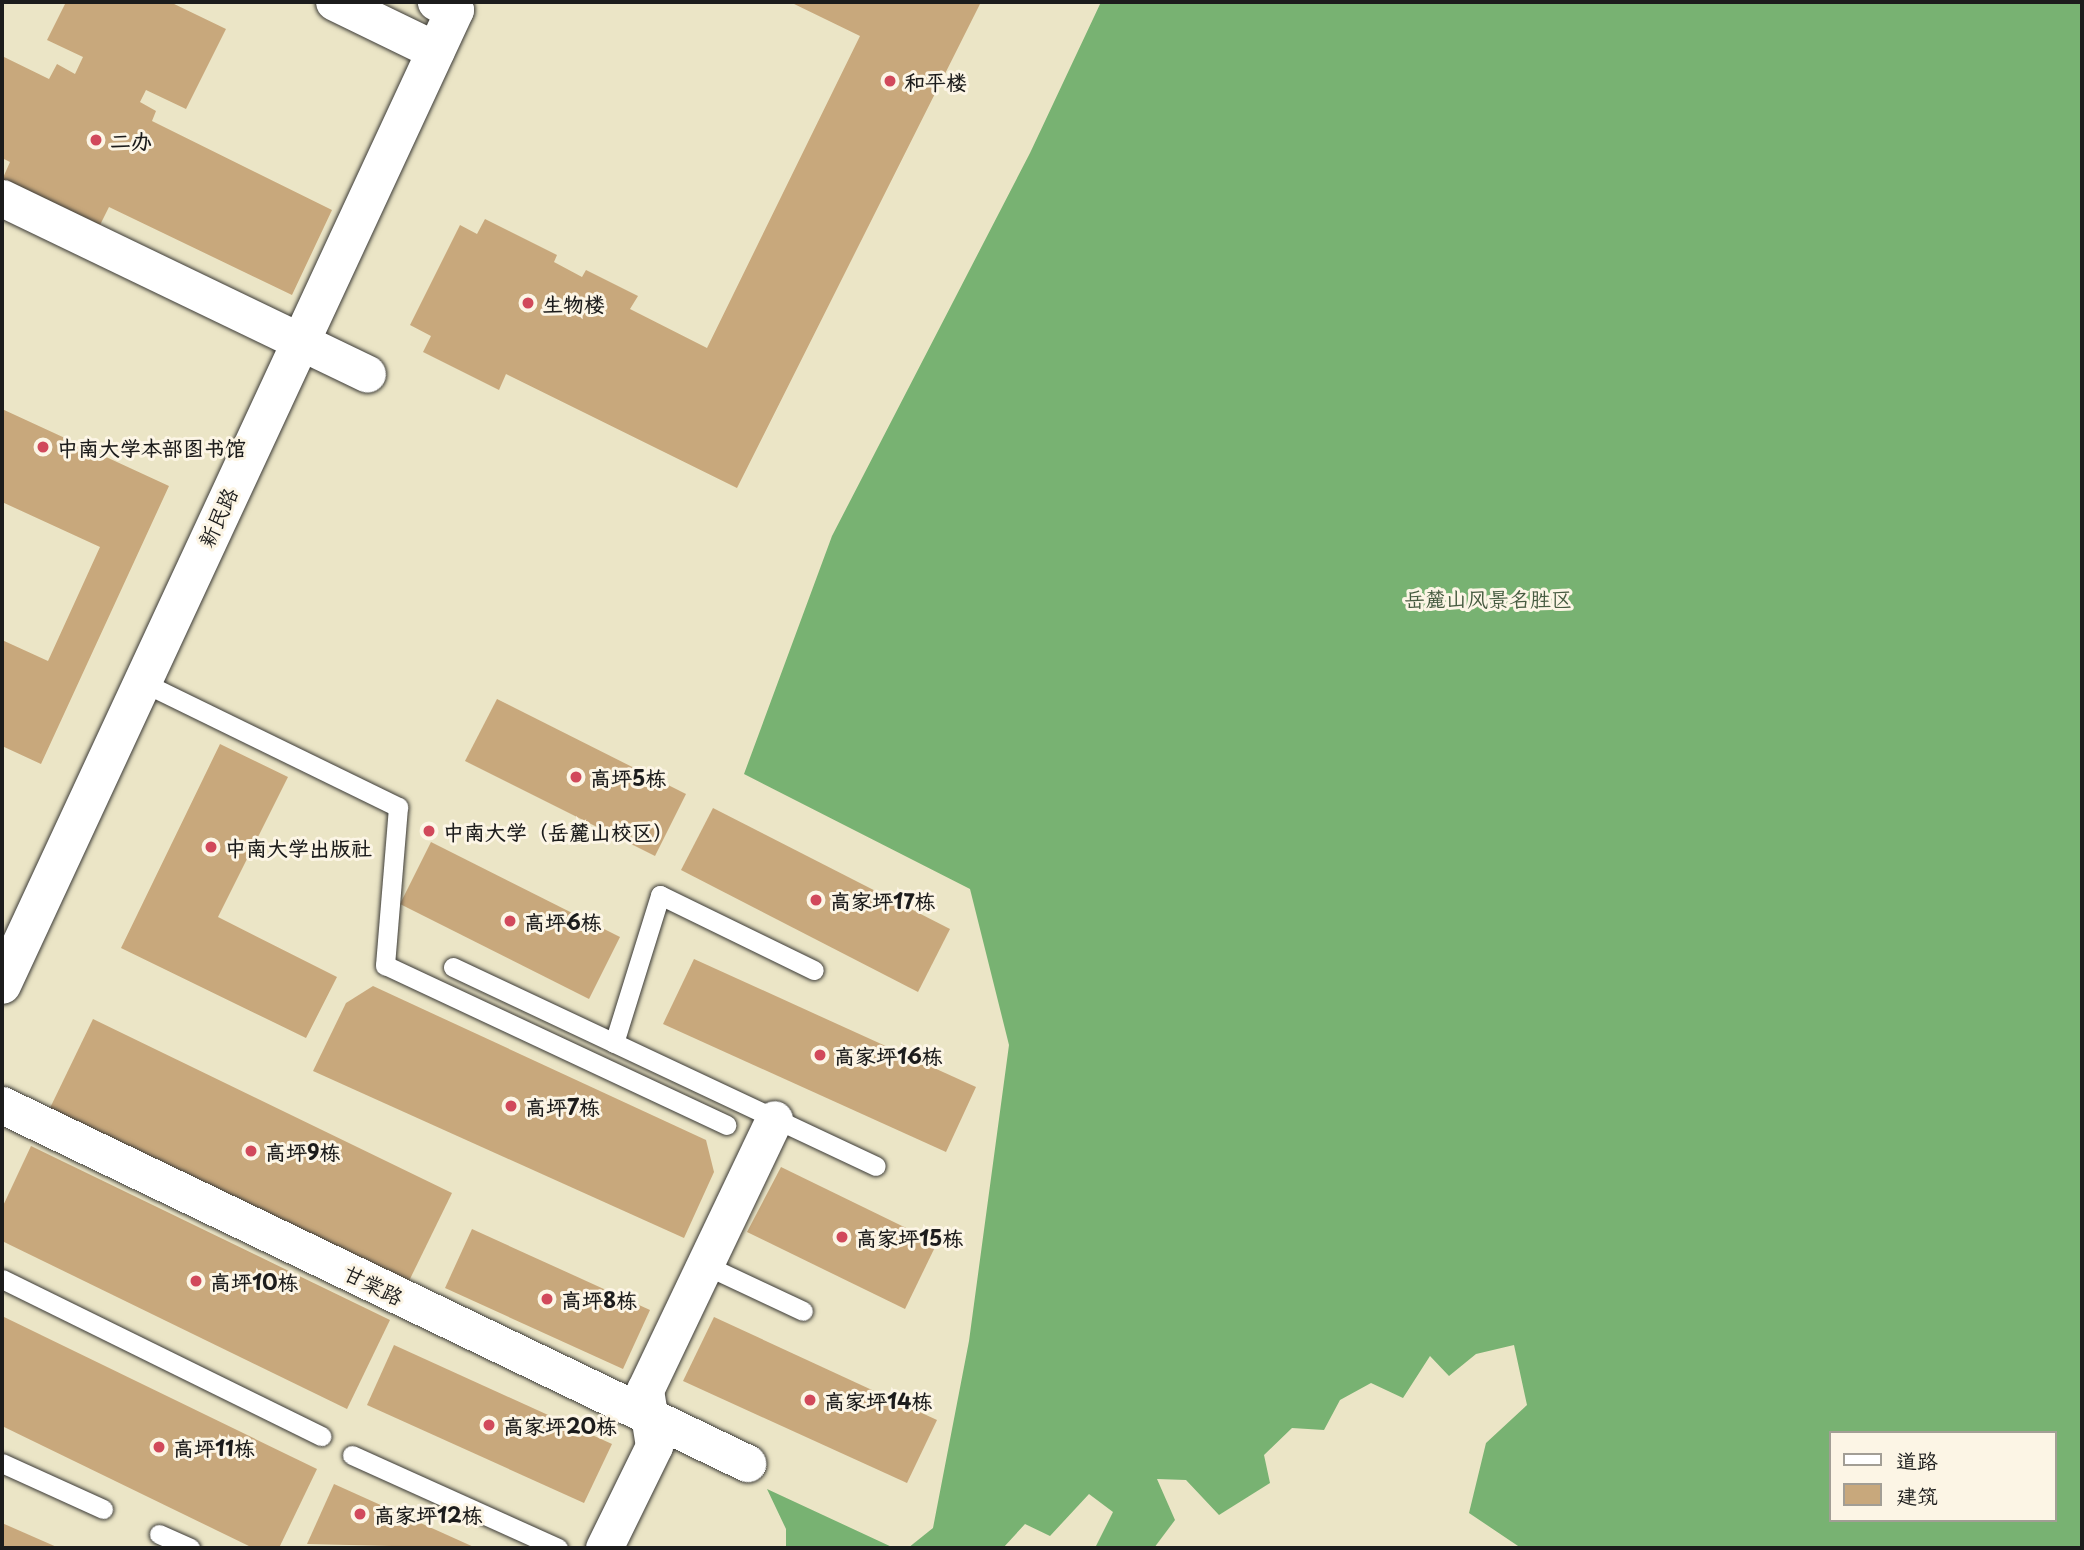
<!DOCTYPE html>
<html>
<head>
<meta charset="utf-8">
<style>
	body { margin:0 }
	#map { position:relative; width:2084px; height:1550px; overflow:hidden; background:#ebe5c6; font-family:"Playpen Sans","LXGW WenKai TC",sans-serif }
	div>[style] { position:absolute }
	.forest>* { inset:0; background:#78b272 }
	.building>* { inset:0; background:#c8a87c }
	.roads { filter:drop-shadow(0 0 2px #3b3a36) drop-shadow(0 0 2px #3b3a36) }
	.lane>* { height:19px; margin:-9.5px; padding:0 9.5px; transform-origin:9.5px; border-radius:9.5px; background:#fff }
	.street>* { height:37px; margin:-18.5px; padding:0 18.5px; transform-origin:18.5px; border-radius:18.5px; background:#fff }
	.secondary>* { height:38px; margin:-19px; padding:0 19px; transform-origin:19px; border-radius:19px; background:#fff }
	.dots>* { width:19px; height:19px; translate:-50% -50%; box-sizing:border-box; border:4px solid #fcf5e5; border-radius:50% }
	span { translate:-50% -50%; white-space:nowrap; text-align:center; line-height:1.15; -webkit-text-stroke:6px #fcf5e5; paint-order:stroke }
	.poi-label { font-size:21px; color:#1c1c1c; font-weight:700 }
	.left { translate:0 -50%; text-align:left }
	.street-label { font-size:21px; color:#1c1c1c }
	.park-label { font-size:21px; color:#465b40 }
	.frame { position:absolute; inset:0; border:4px solid #1c1c1c; pointer-events:none }
	.legend { position:absolute; left:1829px; top:1431px; width:228px; height:91px; box-sizing:border-box; background:#fcf5e5; border:2px solid #a29e95; margin:0; padding:9px 12px; list-style:none; font-size:21px; color:#1c1c1c }
	.legend li { display:flex; align-items:center; gap:14px; height:35px }
	.legend b { width:35px; border:2px solid #a29e95 }
</style>
</head>
<body>
<div id="map">
	<div class="forest">
		<i style="clip-path:polygon(evenodd,1101px 2px,2082px 2px,2082px 1548px,1521px 1548px,1469px 1513px,1486px 1443px,1527px 1405px,1514px 1345px,1476px 1354px,1449px 1376px,1430px 1356px,1403px 1398px,1371px 1383px,1340px 1400px,1324px 1430px,1292px 1428px,1264px 1455px,1270px 1483px,1219px 1515px,1186px 1480px,1157px 1479px,1175px 1520px,1154px 1548px,1095px 1548px,1113px 1512px,1089px 1494px,1050px 1536px,1025px 1524px,1003px 1548px,908px 1548px,933px 1528px,969px 1341px,1009px 1045px,970px 889px,744px 774px,832px 536px,1030px 153px,1101px 2px,1830px 1433px,2054px 1433px,2054px 1520px,1830px 1520px,1830px 1433px)"></i>
		<i style="clip-path:polygon(767px 1489px,894px 1548px,786px 1548px,786px 1529px)"></i>
	</div>
	<div class="building">
		<i style="clip-path:polygon(66px 2px,170px 2px,226px 29px,186px 109px,146px 90px,140px 102px,156px 111px,152px 121px,332px 210px,292px 295px,109px 207px,99px 227px,2px 180px,10px 162px,2px 158px,2px 56px,49px 79px,57px 64px,75px 74px,83px 57px,47px 40px)"></i>
		<i style="clip-path:polygon(790px 2px,981px 2px,737px 488px,506px 374px,499px 390px,423px 352px,431px 336px,410px 325px,460px 225px,477px 234px,485px 219px,557px 255px,554px 262px,582px 277px,586px 270px,638px 296px,630px 309px,707px 348px,860px 36px)"></i>
		<i style="clip-path:polygon(2px 409px,169px 486px,41px 764px,2px 746px,2px 640px,48px 661px,100px 547px,2px 502px)"></i>
		<i style="clip-path:polygon(497px 699px,686px 794px,655px 856px,465px 761px)"></i>
		<i style="clip-path:polygon(220px 744px,288px 777px,218px 917px,337px 977px,306px 1038px,121px 948px)"></i>
		<i style="clip-path:polygon(713px 808px,950px 929px,918px 992px,681px 870px)"></i>
		<i style="clip-path:polygon(431px 842px,620px 937px,589px 999px,400px 904px)"></i>
		<i style="clip-path:polygon(694px 959px,976px 1087px,946px 1152px,663px 1024px)"></i>
		<i style="clip-path:polygon(373px 986px,706px 1140px,714px 1172px,684px 1238px,313px 1071px,346px 1003px)"></i>
		<i style="clip-path:polygon(93px 1019px,452px 1193px,408px 1283px,50px 1108px)"></i>
		<i style="clip-path:polygon(31px 1146px,390px 1320px,347px 1409px,2px 1241px,2px 1208px)"></i>
		<i style="clip-path:polygon(781px 1167px,937px 1243px,905px 1309px,747px 1232px)"></i>
		<i style="clip-path:polygon(472px 1229px,650px 1310px,623px 1369px,445px 1288px)"></i>
		<i style="clip-path:polygon(2px 1316px,317px 1469px,279px 1548px,253px 1548px,2px 1426px)"></i>
		<i style="clip-path:polygon(714px 1317px,937px 1420px,907px 1483px,683px 1381px)"></i>
		<i style="clip-path:polygon(394px 1345px,612px 1444px,584px 1503px,367px 1405px)"></i>
		<i style="clip-path:polygon(334px 1484px,476px 1548px,307px 1544px)"></i>
		<i style="clip-path:polygon(2px 1523px,59px 1548px,2px 1548px)"></i>
	</div>
	<div class="roads">
		<div class="lane">
			<i style="left:142px;top:682px;width:285px;rotate:26deg"></i>
			<i style="left:398px;top:807px;width:159px;rotate:94.7deg"></i>
			<i style="left:385px;top:965px;width:377px;rotate:25.1deg"></i>
			<i style="left:453px;top:967px;width:467px;rotate:25.2deg"></i>
			<i style="left:614px;top:1043px;width:155px;rotate:-72.7deg"></i>
			<i style="left:660px;top:895px;width:171px;rotate:26deg"></i>
			<i style="left:705px;top:1265px;width:108px;rotate:25.1deg"></i>
			<i style="left:2px;top:1279px;width:356px;rotate:26.2deg"></i>
			<i style="left:352px;top:1455px;width:226px;rotate:24.3deg"></i>
			<i style="left:2px;top:1463px;width:111px;rotate:24.5deg"></i>
			<i style="left:159px;top:1534px;width:34px;rotate:24deg"></i>
		</div>
		<div class="street">
			<i style="left:2px;top:198px;width:405px;rotate:25.7deg"></i>
			<i style="left:2px;top:1105px;width:827px;rotate:25.67deg"></i>
			<i style="left:604px;top:1548px;width:114px;rotate:-63.9deg"></i>
			<i style="left:654px;top:1446px;width:57px;rotate:-99.1deg"></i>
			<i style="left:645px;top:1390px;width:300px;rotate:-64.5deg"></i>
		</div>
		<div class="secondary">
			<i style="left:335px;top:2px;width:112px;rotate:25.9deg"></i>
			<i style="left:2px;top:985px;width:1075px;rotate:-65.08deg"></i>
			<i style="left:455px;top:10px;width:20px;rotate:-156deg"></i>
		</div>
	</div>
	<div class="dots">
		<i style="left:890px;top:81px;background:#d1495b"></i>
		<i style="left:96px;top:140px;background:#d1495b"></i>
		<i style="left:528px;top:303px;background:#d1495b"></i>
		<i style="left:43px;top:447px;background:#d1495b"></i>
		<i style="left:576px;top:777px;background:#d1495b"></i>
		<i style="left:429px;top:831px;background:#d1495b"></i>
		<i style="left:211px;top:847px;background:#d1495b"></i>
		<i style="left:816px;top:900px;background:#d1495b"></i>
		<i style="left:510px;top:921px;background:#d1495b"></i>
		<i style="left:820px;top:1055px;background:#d1495b"></i>
		<i style="left:511px;top:1106px;background:#d1495b"></i>
		<i style="left:251px;top:1151px;background:#d1495b"></i>
		<i style="left:842px;top:1237px;background:#d1495b"></i>
		<i style="left:196px;top:1281px;background:#d1495b"></i>
		<i style="left:547px;top:1299px;background:#d1495b"></i>
		<i style="left:810px;top:1400px;background:#d1495b"></i>
		<i style="left:489px;top:1425px;background:#d1495b"></i>
		<i style="left:159px;top:1447px;background:#d1495b"></i>
		<i style="left:360px;top:1514px;background:#d1495b"></i>
	</div>
	<div class="poi-label">
		<span class="left" style="left:904px;top:81px">和平楼</span>
		<span class="left" style="left:110px;top:140px">二办</span>
		<span class="left" style="left:542px;top:303px">生物楼</span>
		<span class="left" style="left:57px;top:447px">中南大学本部图书馆</span>
		<span class="left" style="left:590px;top:777px">高坪5栋</span>
		<span class="left" style="left:443px;top:831px">中南大学（岳麓山校区）</span>
		<span class="left" style="left:225px;top:847px">中南大学出版社</span>
		<span class="left" style="left:830px;top:900px">高家坪17栋</span>
		<span class="left" style="left:524px;top:921px">高坪6栋</span>
		<span class="left" style="left:834px;top:1055px">高家坪16栋</span>
		<span class="left" style="left:525px;top:1106px">高坪7栋</span>
		<span class="left" style="left:265px;top:1151px">高坪9栋</span>
		<span class="left" style="left:856px;top:1237px">高家坪15栋</span>
		<span class="left" style="left:210px;top:1281px">高坪10栋</span>
		<span class="left" style="left:561px;top:1299px">高坪8栋</span>
		<span class="left" style="left:824px;top:1400px">高家坪14栋</span>
		<span class="left" style="left:503px;top:1425px">高家坪20栋</span>
		<span class="left" style="left:173px;top:1447px">高坪11栋</span>
		<span class="left" style="left:374px;top:1514px">高家坪12栋</span>
	</div>
	<div class="street-label">
		<span style="left:217px;top:517px;rotate:-65deg">新民路</span>
		<span style="left:374px;top:1284px;rotate:26deg">甘棠路</span>
	</div>
	<div class="park-label">
		<span style="left:1488px;top:598px">岳麓山风景名胜区</span>
	</div>
	<div class="frame"></div>
	<ul class="legend">
	<li><b style="height:9px;background:#fff"></b>道路</li>
	<li><b style="height:19px;background:#c8a87c"></b>建筑</li>
	</ul>
</div>
</body>
</html>
